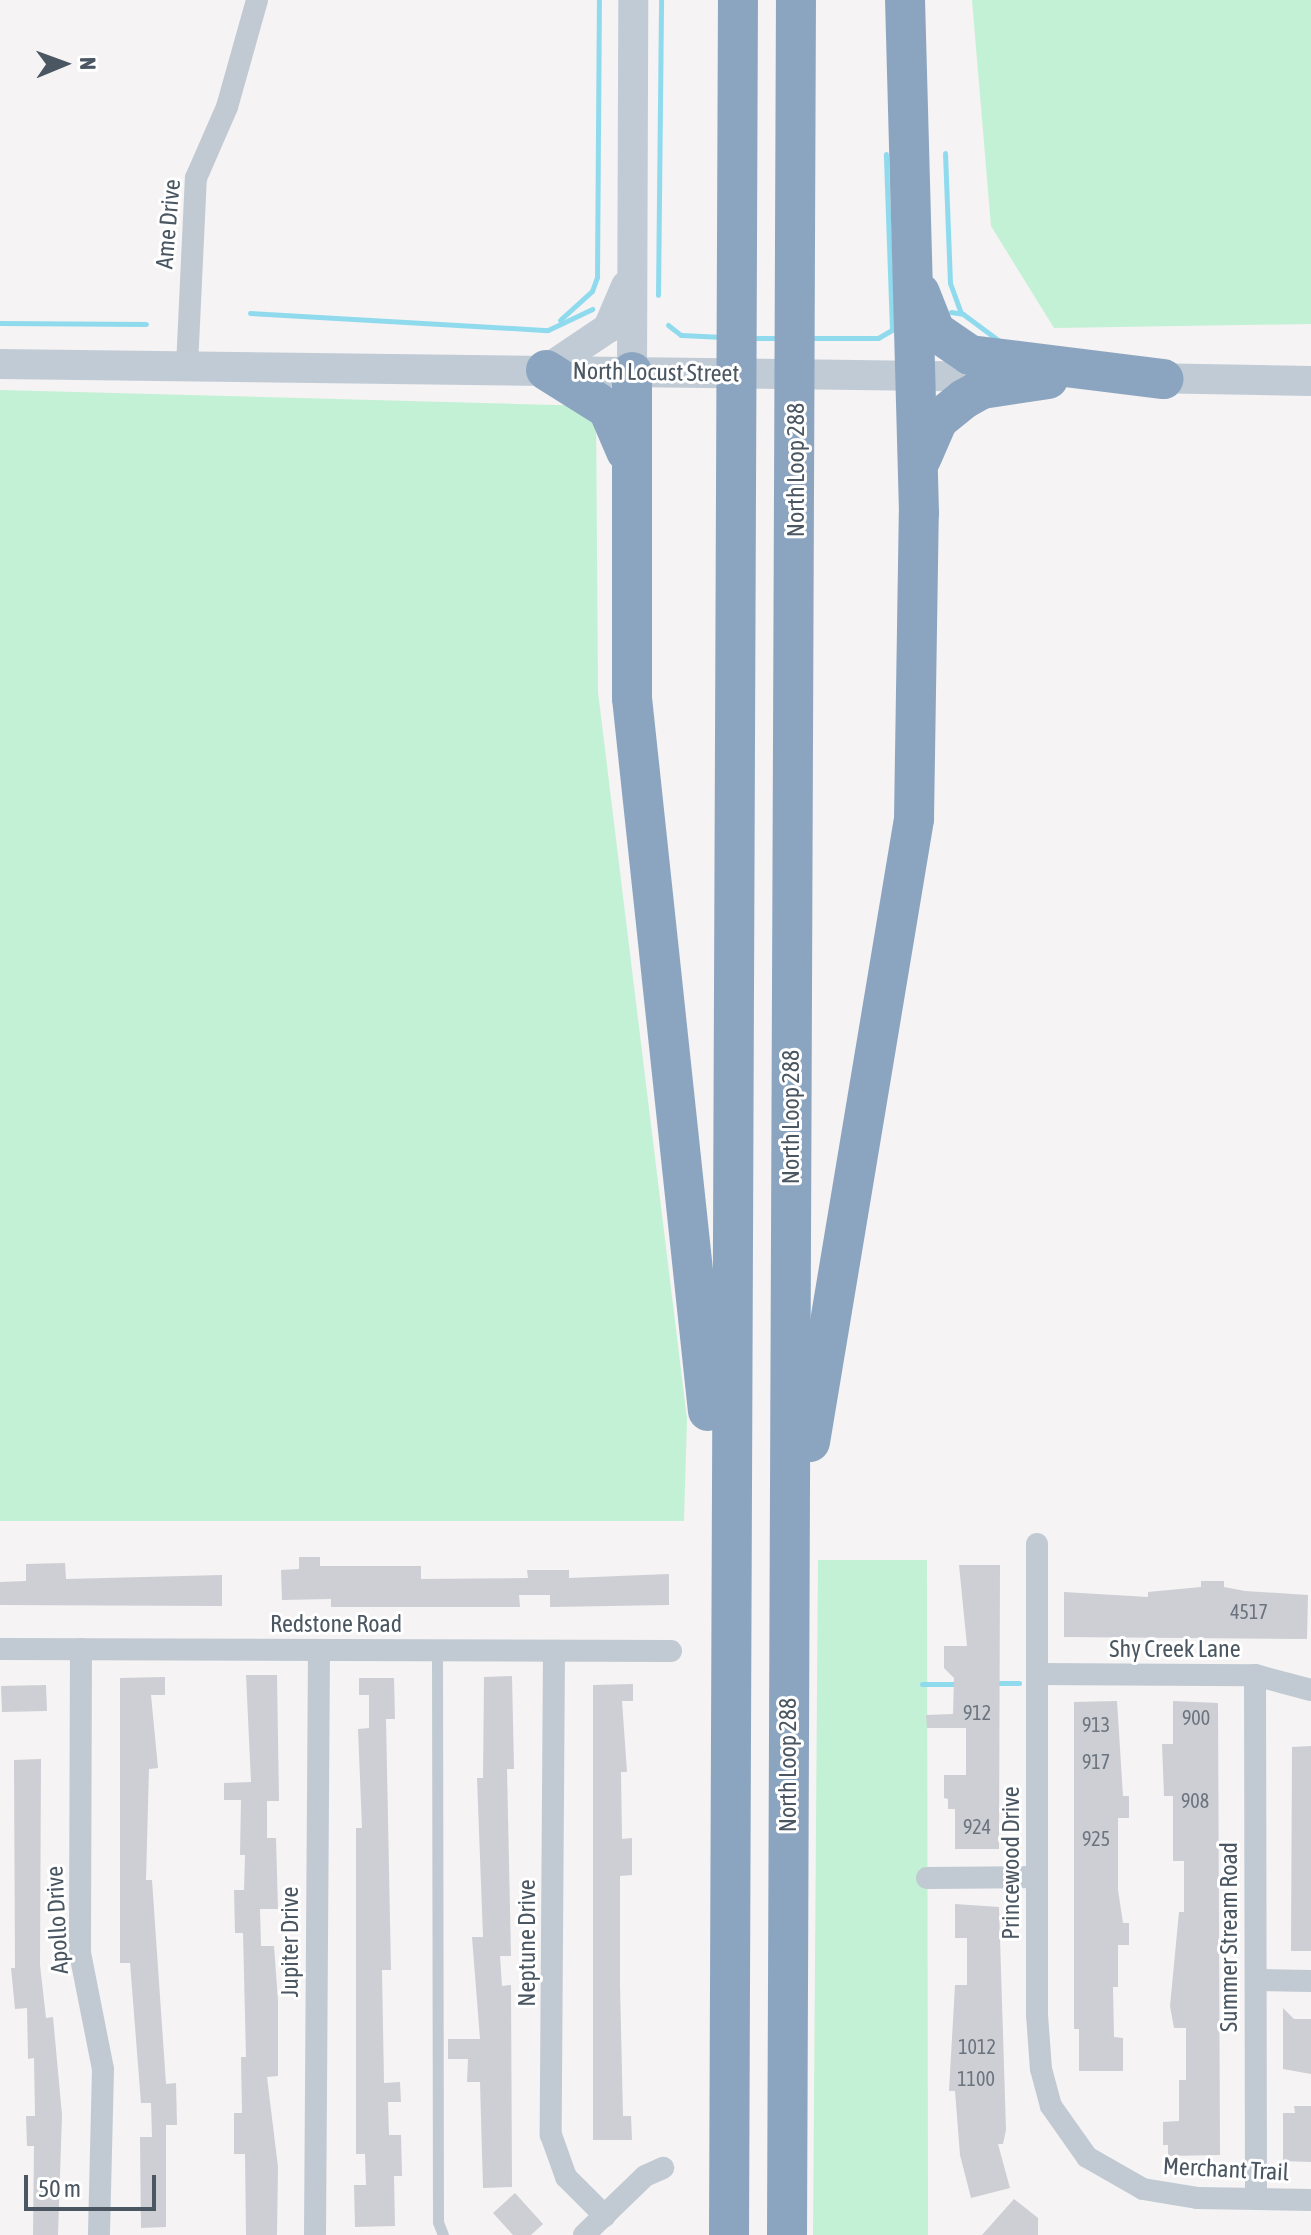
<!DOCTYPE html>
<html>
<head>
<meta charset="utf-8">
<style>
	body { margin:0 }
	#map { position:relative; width:1311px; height:2235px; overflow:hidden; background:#f5f3f3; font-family:"Asap Condensed",sans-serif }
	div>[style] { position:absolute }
	.green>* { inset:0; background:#c3f1d5 }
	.stream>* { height:5px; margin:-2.5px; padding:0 2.5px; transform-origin:2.5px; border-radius:2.5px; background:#90daee }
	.building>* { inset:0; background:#cdcfd5 }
	.lane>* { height:11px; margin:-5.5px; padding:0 5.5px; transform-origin:5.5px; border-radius:5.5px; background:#c1cad2 }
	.street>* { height:22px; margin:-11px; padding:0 11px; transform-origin:11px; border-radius:11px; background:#c1cad2 }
	.secondary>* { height:30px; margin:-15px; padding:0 15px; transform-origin:15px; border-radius:15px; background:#c1cbd6 }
	.highway>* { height:40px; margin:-20px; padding:0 20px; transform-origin:20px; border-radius:20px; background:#8ba5c1 }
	span { translate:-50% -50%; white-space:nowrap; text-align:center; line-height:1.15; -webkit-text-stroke:6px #fff; paint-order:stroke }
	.number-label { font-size:20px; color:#6b747e }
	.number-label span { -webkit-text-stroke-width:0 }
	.street-label { font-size:24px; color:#4a5661 }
	.north { position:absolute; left:24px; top:24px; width:80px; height:80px; -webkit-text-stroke:6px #fff; paint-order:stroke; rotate:89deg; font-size:22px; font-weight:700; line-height:32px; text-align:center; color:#4a5661 }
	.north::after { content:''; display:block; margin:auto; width:28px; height:36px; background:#4a5661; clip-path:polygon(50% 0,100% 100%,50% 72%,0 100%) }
	.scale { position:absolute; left:24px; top:2175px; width:132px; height:36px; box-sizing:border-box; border:4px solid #4a5661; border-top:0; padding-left:10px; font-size:24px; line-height:28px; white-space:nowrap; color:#4a5661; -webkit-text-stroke:6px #fff; paint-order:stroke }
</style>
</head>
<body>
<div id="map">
	<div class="green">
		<i style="clip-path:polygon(972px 0,1311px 0,1311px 324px,1054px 328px,991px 226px)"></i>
		<i style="clip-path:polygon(0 390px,596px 406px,598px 692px,687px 1419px,684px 1521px,0 1521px)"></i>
		<i style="clip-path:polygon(818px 1560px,927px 1560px,928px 2235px,813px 2235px)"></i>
	</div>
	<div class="stream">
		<i style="left:945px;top:153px;width:130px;rotate:87.8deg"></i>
		<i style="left:950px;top:283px;width:32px;rotate:70deg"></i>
		<i style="left:658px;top:295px;width:295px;rotate:-89.4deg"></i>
		<i style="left:951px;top:312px;width:12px;rotate:9deg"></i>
		<i style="left:963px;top:314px;width:44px;rotate:36.6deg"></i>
		<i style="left:250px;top:313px;width:298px;rotate:3.3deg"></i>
		<i style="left:548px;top:330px;width:49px;rotate:-25.5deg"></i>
		<i style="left:560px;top:320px;width:43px;rotate:-42.2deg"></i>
		<i style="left:592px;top:291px;width:15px;rotate:-70deg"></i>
		<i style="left:597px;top:277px;width:277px;rotate:-89.6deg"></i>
		<i style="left:0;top:323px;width:146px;rotate:0.4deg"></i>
		<i style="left:668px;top:325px;width:16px;rotate:38deg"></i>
		<i style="left:681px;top:335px;width:42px;rotate:2.7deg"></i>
		<i style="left:753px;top:338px;width:26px"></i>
		<i style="left:809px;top:338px;width:69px"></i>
		<i style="left:878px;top:338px;width:16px;rotate:-30deg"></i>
		<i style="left:892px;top:330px;width:176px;rotate:-92deg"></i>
		<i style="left:996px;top:1683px;width:23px"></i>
		<i style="left:922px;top:1684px;width:36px"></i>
	</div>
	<div class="building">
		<i style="clip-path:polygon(299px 1557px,320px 1557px,320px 1566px,421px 1566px,421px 1579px,528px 1578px,527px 1570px,569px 1570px,569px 1578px,669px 1574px,669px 1605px,550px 1607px,550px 1595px,519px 1595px,520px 1607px,331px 1607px,331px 1599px,282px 1600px,281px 1570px,299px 1569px)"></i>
		<i style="clip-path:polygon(65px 1563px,66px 1579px,222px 1575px,222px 1606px,0 1605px,0 1582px,26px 1581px,26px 1564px)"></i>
		<i style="clip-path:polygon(959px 1565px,1000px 1565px,999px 1849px,955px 1849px,955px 1809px,948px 1809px,948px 1799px,944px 1798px,944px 1775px,966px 1775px,966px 1728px,927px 1728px,926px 1715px,953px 1714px,954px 1678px,944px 1668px,944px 1646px,967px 1646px)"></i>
		<i style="clip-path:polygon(1201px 1581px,1224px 1581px,1224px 1587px,1245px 1591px,1308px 1595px,1307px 1639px,1064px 1637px,1064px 1592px,1148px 1597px,1148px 1592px,1201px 1587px)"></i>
		<i style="clip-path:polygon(246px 1675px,277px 1675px,279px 1801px,267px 1801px,267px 1838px,276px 1838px,278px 1909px,260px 1909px,261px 1946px,274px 1946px,278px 2001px,278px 2076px,267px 2077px,278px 2167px,277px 2235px,246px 2235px,245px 2154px,234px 2154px,234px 2113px,242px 2113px,241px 2057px,246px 2057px,243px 1933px,235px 1933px,234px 1890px,244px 1890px,245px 1855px,240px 1855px,241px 1800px,224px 1800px,224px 1783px,251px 1782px)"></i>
		<i style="clip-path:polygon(512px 1676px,514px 1769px,507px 1769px,511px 1956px,500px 1956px,502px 1986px,511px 1985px,512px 2187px,483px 2188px,480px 2082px,467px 2082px,468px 2059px,448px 2059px,448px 2039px,480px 2039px,472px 1937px,483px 1937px,477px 1778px,483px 1778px,484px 1677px)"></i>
		<i style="clip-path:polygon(165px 1677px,165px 1695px,151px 1695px,158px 1768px,149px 1769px,146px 1880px,152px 1880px,166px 2084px,176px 2083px,177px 2125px,166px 2125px,166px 2227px,141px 2228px,140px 2137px,152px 2137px,151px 2103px,141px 2103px,130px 1963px,120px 1963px,120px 1678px)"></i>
		<i style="clip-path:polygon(359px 1678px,394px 1678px,395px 1719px,386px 1719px,391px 1970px,382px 1970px,384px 2083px,400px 2082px,401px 2102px,388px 2102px,389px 2135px,401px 2135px,402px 2176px,394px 2176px,395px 2226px,355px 2227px,354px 2185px,366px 2185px,365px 2154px,356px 2154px,356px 1828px,362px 1828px,358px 1729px,369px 1728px,369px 1695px,359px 1695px)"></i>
		<i style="clip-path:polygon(633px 1684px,633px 1701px,622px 1701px,627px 1772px,621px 1772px,622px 1839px,632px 1838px,632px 1875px,620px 1876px,620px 1984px,623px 2116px,631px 2116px,632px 2140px,593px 2140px,593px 1685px)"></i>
		<i style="clip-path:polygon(46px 1685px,47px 1711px,2px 1712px,1px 1686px)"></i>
		<i style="clip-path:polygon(1117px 1701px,1123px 1796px,1129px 1796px,1129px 1818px,1118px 1818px,1118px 1890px,1123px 1923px,1129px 1923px,1129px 1945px,1118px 1945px,1118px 1987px,1113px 1987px,1114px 2037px,1123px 2038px,1123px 2071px,1079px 2071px,1079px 2029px,1074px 2029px,1074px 1702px)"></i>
		<i style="clip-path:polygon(1173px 1701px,1218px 1703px,1220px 2155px,1168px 2156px,1168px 2145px,1163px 2145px,1163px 2122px,1179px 2121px,1179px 2080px,1186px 2080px,1186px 2028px,1174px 2028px,1170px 2006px,1179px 1912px,1184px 1912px,1184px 1861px,1173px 1861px,1173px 1796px,1164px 1796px,1162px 1744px,1173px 1744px)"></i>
		<i style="clip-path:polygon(1311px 1746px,1311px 1951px,1291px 1951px,1292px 1747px)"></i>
		<i style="clip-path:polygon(41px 1759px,40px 1965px,46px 2018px,53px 2017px,62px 2115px,58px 2235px,33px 2235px,34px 2146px,27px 2146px,26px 2116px,35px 2116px,34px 2058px,28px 2059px,27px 2008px,15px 2009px,11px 1968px,15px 1968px,14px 1760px)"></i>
		<i style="clip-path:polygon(955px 1904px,999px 1907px,1006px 2130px,1003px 2144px,998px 2144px,1010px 2188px,971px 2198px,960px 2155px,955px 2091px,949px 2091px,955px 1985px,967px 1985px,967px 1938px,955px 1938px)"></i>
		<i style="clip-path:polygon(1283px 2008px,1294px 2019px,1311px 2019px,1311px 2074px,1283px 2069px)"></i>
		<i style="clip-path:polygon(1294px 2106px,1311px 2106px,1311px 2162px,1283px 2161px,1283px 2113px,1295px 2113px)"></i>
		<i style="clip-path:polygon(515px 2193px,543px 2224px,531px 2235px,513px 2235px,493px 2213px)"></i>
		<i style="clip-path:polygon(1014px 2199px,1038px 2218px,1038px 2235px,982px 2235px)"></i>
	</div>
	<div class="lane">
		<i style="left:437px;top:1651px;width:571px;rotate:89.9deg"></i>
		<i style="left:438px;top:2222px;width:14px;rotate:69deg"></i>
	</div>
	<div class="street">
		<i style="left:187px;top:366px;width:188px;rotate:-87.3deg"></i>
		<i style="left:196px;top:178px;width:77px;rotate:-66.4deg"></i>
		<i style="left:227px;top:107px;width:111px;rotate:-74.3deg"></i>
		<i style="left:1037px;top:1544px;width:471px;rotate:90deg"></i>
		<i style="left:1037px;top:2015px;width:54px;rotate:85.8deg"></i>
		<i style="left:1041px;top:2069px;width:38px;rotate:75deg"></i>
		<i style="left:1051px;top:2106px;width:62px;rotate:54.8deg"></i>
		<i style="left:1087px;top:2157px;width:64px;rotate:29.7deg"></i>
		<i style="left:1143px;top:2189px;width:56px;rotate:9.3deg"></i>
		<i style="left:1198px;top:2198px;width:113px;rotate:1deg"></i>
		<i style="left:0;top:1649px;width:671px;rotate:0.17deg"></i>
		<i style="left:81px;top:1649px;width:304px;rotate:90.2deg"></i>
		<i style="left:80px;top:1953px;width:118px;rotate:78.8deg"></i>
		<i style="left:103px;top:2069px;width:166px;rotate:91.4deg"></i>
		<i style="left:554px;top:1651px;width:484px;rotate:90.4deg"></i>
		<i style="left:551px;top:2135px;width:45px;rotate:70.3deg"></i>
		<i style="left:566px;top:2177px;width:55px;rotate:45deg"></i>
		<i style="left:1037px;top:1674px;width:218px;rotate:0.3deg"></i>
		<i style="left:1255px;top:1675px;width:58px;rotate:15deg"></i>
		<i style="left:1255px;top:1675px;width:524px;rotate:89.89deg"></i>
		<i style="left:927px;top:1878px;width:110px;rotate:-0.5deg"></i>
		<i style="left:1256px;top:1980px;width:55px;rotate:1deg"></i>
		<i style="left:315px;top:2235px;width:585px;rotate:-89.61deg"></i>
		<i style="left:584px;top:2235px;width:85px;rotate:-44deg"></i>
		<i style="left:645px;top:2176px;width:20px;rotate:-24deg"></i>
	</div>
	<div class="secondary">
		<i style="left:0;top:364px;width:1005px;rotate:0.74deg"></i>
		<i style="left:547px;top:369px;width:73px;rotate:-33.9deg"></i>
		<i style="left:608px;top:328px;width:46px;rotate:-66.8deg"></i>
		<i style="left:632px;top:372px;width:372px;rotate:-89.8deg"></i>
		<i style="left:1145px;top:378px;width:166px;rotate:1deg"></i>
	</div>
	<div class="highway">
		<i style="left:920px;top:293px;width:41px;rotate:68.5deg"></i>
		<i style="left:935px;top:331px;width:42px;rotate:34.4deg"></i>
		<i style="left:970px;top:355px;width:195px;rotate:7.1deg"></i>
		<i style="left:546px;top:370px;width:73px;rotate:32.2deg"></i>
		<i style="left:608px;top:409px;width:46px;rotate:66.8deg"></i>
		<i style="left:632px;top:372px;width:326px;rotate:90deg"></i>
		<i style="left:632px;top:698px;width:717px;rotate:83.92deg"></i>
		<i style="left:921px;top:459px;width:43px;rotate:-66.4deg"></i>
		<i style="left:938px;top:420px;width:33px;rotate:-39deg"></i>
		<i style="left:964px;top:399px;width:21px;rotate:-29deg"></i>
		<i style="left:982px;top:389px;width:67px;rotate:-8.6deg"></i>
		<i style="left:810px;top:1442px;width:632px;rotate:-80.52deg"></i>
		<i style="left:914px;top:819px;width:306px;rotate:-89.1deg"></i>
		<i style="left:919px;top:513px;width:513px;rotate:-91.56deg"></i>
		<i style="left:729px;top:2235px;width:2235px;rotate:-89.77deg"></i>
		<i style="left:787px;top:2235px;width:2235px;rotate:-89.77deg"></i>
	</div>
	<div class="number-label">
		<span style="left:1249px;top:1611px">4517</span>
		<span style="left:977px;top:1712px">912</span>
		<span style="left:1196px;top:1717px">900</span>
		<span style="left:1096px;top:1724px">913</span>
		<span style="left:1096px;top:1761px">917</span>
		<span style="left:1195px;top:1800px">908</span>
		<span style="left:977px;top:1826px">924</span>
		<span style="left:1096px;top:1838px">925</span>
		<span style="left:977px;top:2046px">1012</span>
		<span style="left:976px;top:2078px">1100</span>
	</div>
	<div class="street-label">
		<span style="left:168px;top:224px;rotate:-85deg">Ame Drive</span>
		<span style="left:656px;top:372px;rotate:1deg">North Locust Street</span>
		<span style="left:796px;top:470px;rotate:-90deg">North Loop 288</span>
		<span style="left:791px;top:1117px;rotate:-90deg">North Loop 288</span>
		<span style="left:336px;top:1624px">Redstone Road</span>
		<span style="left:1175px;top:1649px">Shy Creek Lane</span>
		<span style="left:788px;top:1765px;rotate:-90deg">North Loop 288</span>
		<span style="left:1011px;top:1863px;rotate:-90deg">Princewood Drive</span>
		<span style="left:57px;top:1920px;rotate:-93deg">Apollo Drive</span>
		<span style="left:1229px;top:1937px;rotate:-90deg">Summer Stream Road</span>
		<span style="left:290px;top:1942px;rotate:-90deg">Jupiter Drive</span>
		<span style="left:527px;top:1943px;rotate:-90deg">Neptune Drive</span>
		<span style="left:1226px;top:2169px;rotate:3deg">Merchant Trail</span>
	</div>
	<div class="north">N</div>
	<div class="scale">50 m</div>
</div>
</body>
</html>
